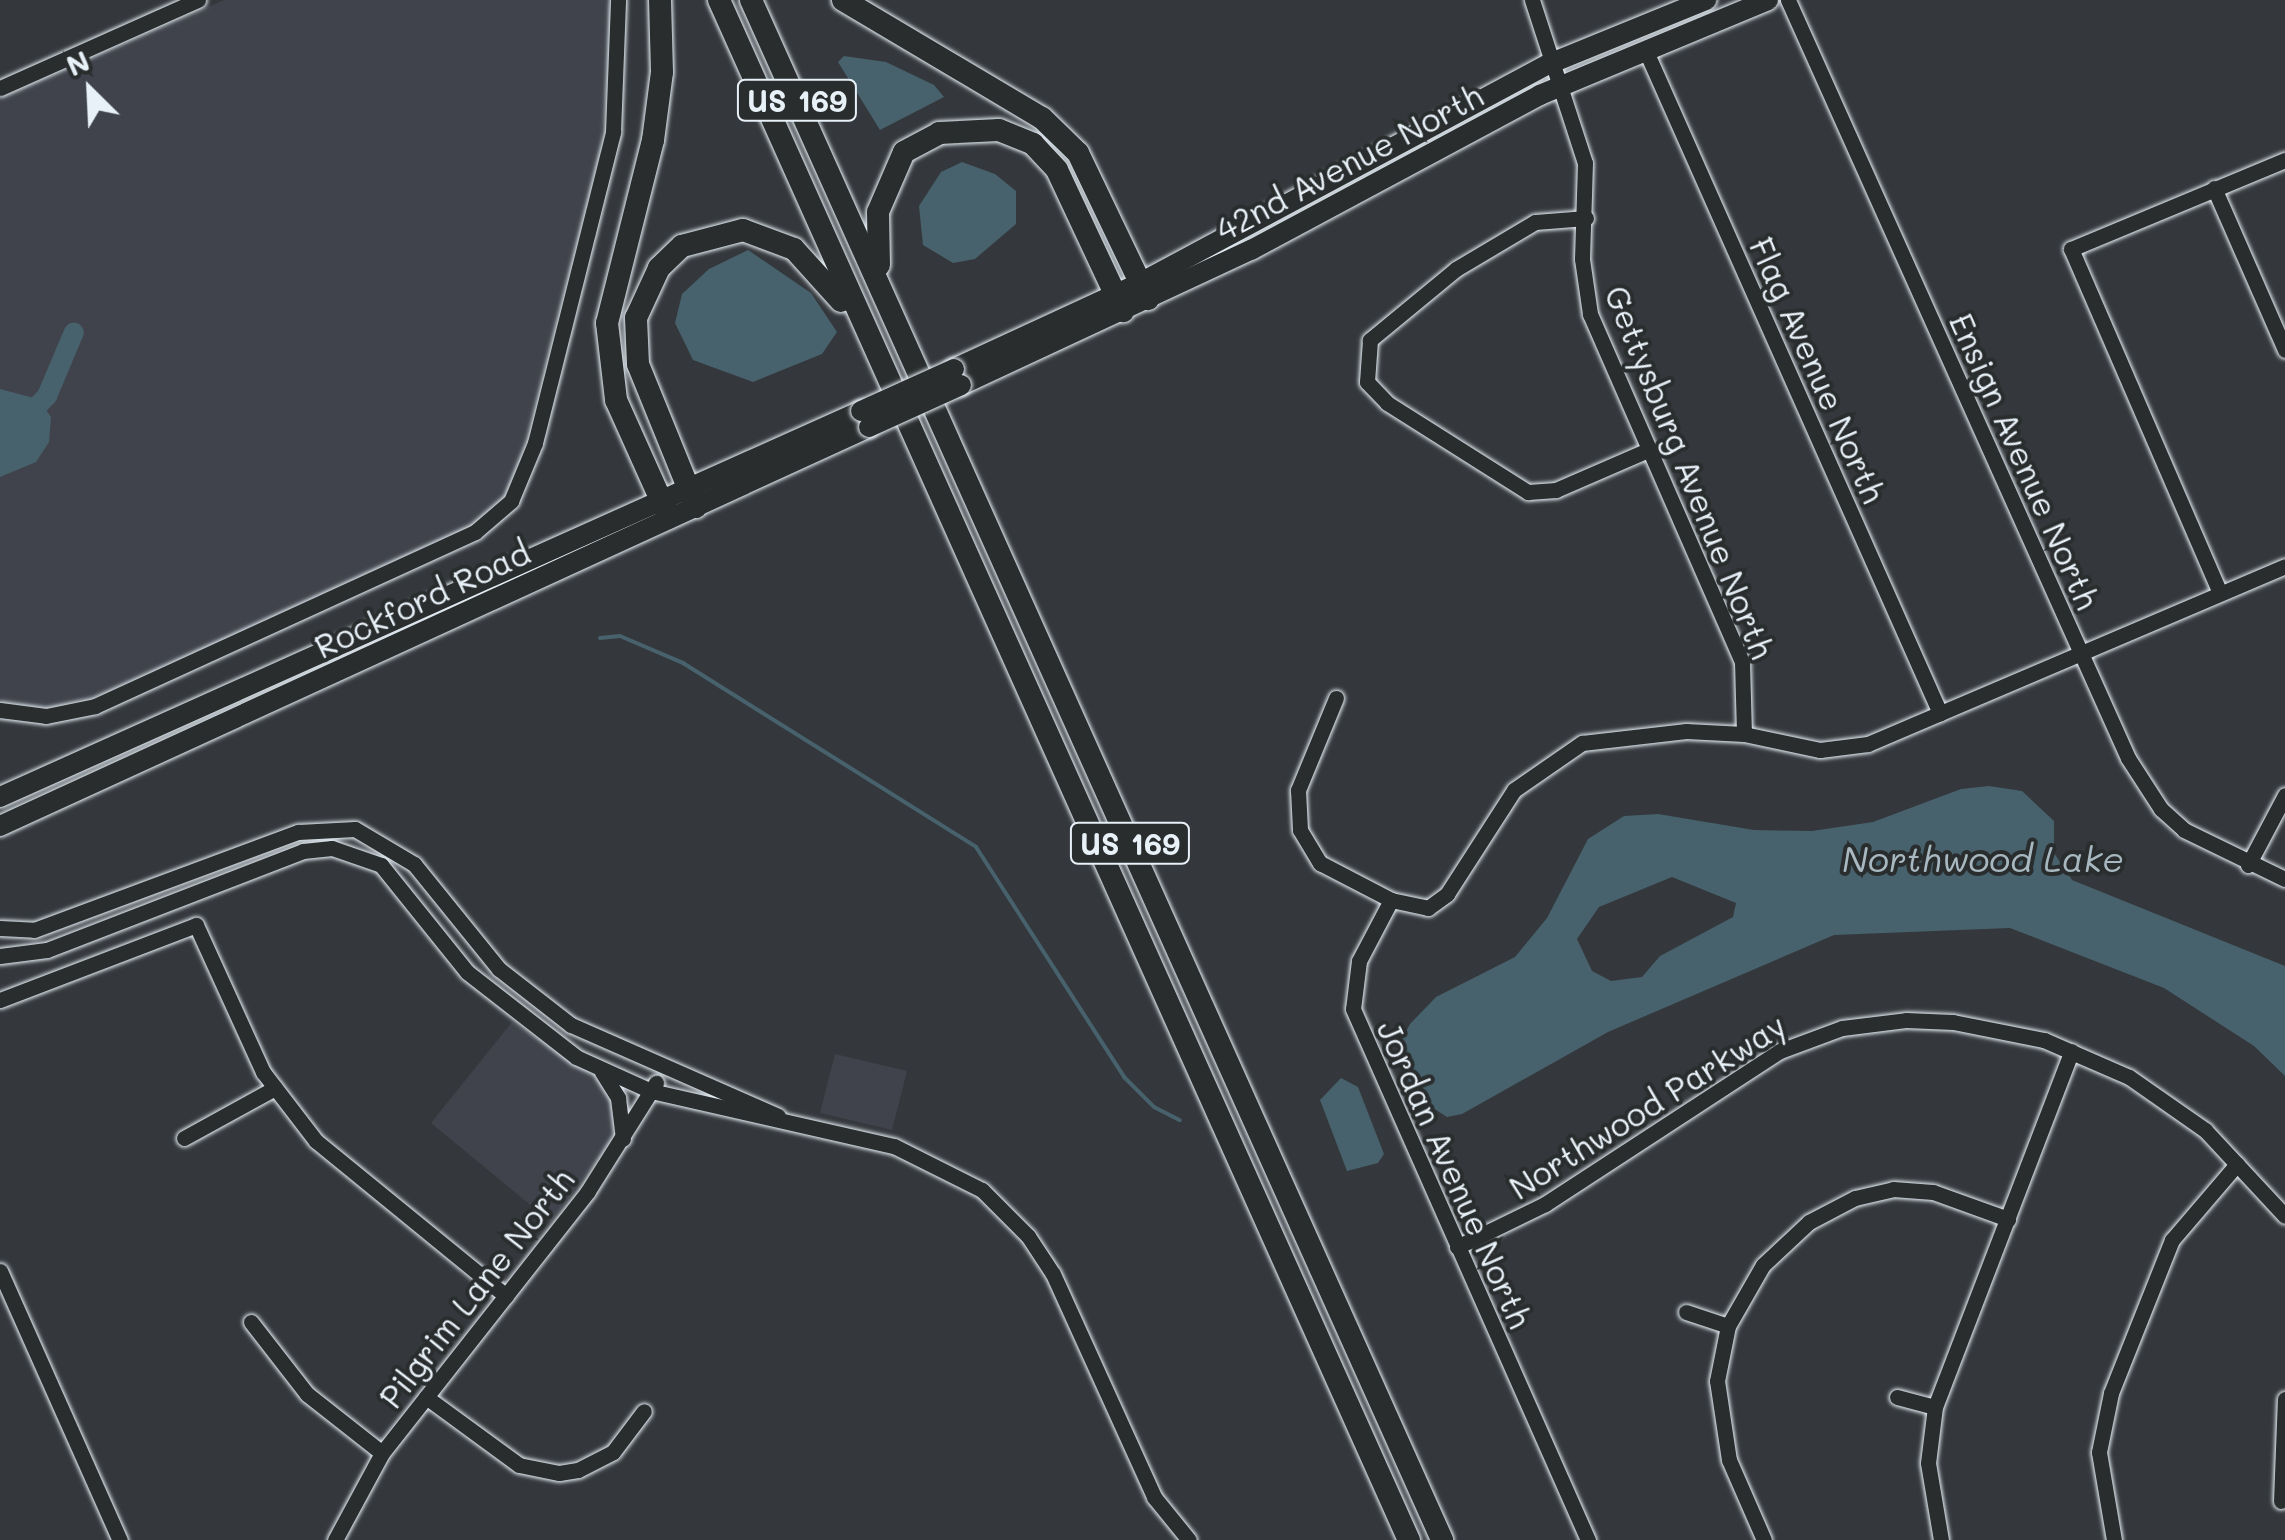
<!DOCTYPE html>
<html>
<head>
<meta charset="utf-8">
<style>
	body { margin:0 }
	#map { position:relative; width:2285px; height:1540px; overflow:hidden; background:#34373b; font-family:Mali,sans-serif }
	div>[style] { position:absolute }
	.built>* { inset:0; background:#40434b }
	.water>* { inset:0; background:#47626c }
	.stream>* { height:4px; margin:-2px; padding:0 2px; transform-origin:2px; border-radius:2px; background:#47626c }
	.river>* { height:20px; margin:-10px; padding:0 10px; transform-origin:10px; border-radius:10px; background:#47626c }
	.roads { filter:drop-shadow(0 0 2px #e8f1f8) drop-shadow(0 0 2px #e8f1f8) }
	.minor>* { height:15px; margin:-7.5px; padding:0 7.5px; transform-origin:7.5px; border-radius:7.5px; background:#2a2d2e }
	.major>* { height:20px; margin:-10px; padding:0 10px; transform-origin:10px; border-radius:10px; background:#2a2d2e }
	.highway>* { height:22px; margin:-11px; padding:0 11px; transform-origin:11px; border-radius:11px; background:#2a2d2e }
	.bridges { filter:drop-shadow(0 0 2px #e8f1f8) drop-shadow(0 0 2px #e8f1f8) }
	.major-bridge>* { height:20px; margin:-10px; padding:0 10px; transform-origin:10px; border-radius:10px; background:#2a2d2e }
	span { translate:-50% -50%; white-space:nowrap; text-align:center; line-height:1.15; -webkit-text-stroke:8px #2a2d2e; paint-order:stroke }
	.shield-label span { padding:2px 8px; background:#2a2d2e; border:2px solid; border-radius:8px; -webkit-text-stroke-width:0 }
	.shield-label { font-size:30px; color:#e8f1f8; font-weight:700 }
	.street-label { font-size:32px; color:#e8f1f8 }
	.water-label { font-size:35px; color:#a8b8c0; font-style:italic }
	.north { position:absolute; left:40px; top:40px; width:100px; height:100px; -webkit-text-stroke:8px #2a2d2e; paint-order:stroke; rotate:336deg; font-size:28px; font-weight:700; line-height:40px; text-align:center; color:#e8f1f8 }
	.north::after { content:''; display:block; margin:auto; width:35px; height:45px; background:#e8f1f8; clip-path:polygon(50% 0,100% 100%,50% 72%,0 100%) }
</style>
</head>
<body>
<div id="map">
	<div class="built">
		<i style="clip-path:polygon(224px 0,609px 0,612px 41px,599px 156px,517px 474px,505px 496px,470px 527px,103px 694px,48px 709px,0 701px,0 98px)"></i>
		<i style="clip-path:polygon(512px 1022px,603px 1081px,617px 1116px,610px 1142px,551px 1222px,431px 1123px)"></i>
		<i style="clip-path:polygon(835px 1054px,907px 1071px,892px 1130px,820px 1113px)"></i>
	</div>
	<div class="water">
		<i style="clip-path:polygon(844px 56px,886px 62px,934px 85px,944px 97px,880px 130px,838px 62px)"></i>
		<i style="clip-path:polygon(962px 162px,995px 174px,1016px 191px,1016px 224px,975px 259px,953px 263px,923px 245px,919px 206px,941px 172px)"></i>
		<i style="clip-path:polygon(748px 250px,811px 293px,837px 332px,822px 354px,753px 382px,693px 360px,675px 323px,682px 294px,709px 269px)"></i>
		<i style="clip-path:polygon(0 389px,38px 399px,51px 417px,49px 442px,36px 462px,0 477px)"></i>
		<i style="clip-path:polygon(evenodd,1989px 786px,2022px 791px,2054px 821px,2054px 853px,2072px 880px,2285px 966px,2285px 1076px,2254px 1046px,2164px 988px,2010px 928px,1834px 935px,1608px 1032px,1462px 1114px,1447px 1117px,1430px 1106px,1404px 1075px,1396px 1050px,1410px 1024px,1436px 997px,1515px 957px,1547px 918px,1588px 839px,1624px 816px,1658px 814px,1754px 830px,1812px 831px,1873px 822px,1961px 789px,1989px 786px,1672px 877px,1736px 903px,1733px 917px,1660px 956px,1642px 977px,1611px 981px,1592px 971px,1577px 939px,1599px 907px,1672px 877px)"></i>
		<i style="clip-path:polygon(1341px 1078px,1358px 1087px,1384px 1154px,1378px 1163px,1347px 1171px,1320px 1100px)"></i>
	</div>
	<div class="stream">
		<i style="left:600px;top:638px;width:20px;rotate:-6deg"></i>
		<i style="left:620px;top:636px;width:69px;rotate:23.2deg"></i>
		<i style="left:683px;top:663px;width:346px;rotate:32.1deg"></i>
		<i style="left:976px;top:847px;width:274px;rotate:57.2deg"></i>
		<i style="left:1124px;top:1077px;width:42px;rotate:45deg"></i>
		<i style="left:1154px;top:1107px;width:29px;rotate:27deg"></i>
	</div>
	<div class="river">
		<i style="left:0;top:445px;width:68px;rotate:-46.2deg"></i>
		<i style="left:47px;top:396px;width:69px;rotate:-67.1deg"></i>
	</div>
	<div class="roads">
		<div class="minor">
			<i style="left:1532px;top:0;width:171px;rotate:72deg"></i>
			<i style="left:1585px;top:163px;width:96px;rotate:91.8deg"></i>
			<i style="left:1582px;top:259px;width:56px;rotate:81.7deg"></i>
			<i style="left:1590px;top:314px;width:380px;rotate:66.4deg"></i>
			<i style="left:1742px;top:662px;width:72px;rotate:88.4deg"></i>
			<i style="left:1788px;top:0;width:831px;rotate:65.84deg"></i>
			<i style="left:2128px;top:758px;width:61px;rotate:57.1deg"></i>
			<i style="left:2161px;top:809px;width:31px;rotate:42deg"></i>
			<i style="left:2184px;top:830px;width:112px;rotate:25.9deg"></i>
			<i style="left:1645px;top:49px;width:727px;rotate:66.05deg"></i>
			<i style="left:0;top:88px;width:217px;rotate:-24deg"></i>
			<i style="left:2214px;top:188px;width:177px;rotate:66.3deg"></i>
			<i style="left:1586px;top:218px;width:51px;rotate:175.5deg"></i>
			<i style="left:1535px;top:222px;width:92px;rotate:149.3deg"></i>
			<i style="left:1456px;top:269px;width:112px;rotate:140.5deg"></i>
			<i style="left:1370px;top:340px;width:42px;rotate:94.1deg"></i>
			<i style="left:1367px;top:382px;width:29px;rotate:46deg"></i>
			<i style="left:1387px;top:403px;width:167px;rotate:32.3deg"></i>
			<i style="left:1528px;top:492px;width:28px;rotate:-4deg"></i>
			<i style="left:1556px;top:490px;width:100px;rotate:-23.5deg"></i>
			<i style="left:2220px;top:593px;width:375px;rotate:-113.4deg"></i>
			<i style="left:2071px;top:249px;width:232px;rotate:-22.6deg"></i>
			<i style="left:1336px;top:698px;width:100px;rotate:112.4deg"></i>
			<i style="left:1298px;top:790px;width:40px;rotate:87.1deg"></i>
			<i style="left:1300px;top:830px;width:39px;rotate:59deg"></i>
			<i style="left:1320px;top:863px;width:80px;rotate:27.5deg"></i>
			<i style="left:1391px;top:900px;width:38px;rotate:12deg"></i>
			<i style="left:1428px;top:908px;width:24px;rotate:-36deg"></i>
			<i style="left:1447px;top:894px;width:124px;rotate:-57.2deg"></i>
			<i style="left:1514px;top:790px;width:83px;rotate:-34.7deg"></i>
			<i style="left:1582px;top:743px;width:105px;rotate:-6.6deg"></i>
			<i style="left:1686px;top:731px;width:58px;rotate:3deg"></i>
			<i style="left:1744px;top:734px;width:78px;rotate:11.9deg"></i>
			<i style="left:1820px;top:750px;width:48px;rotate:-7.1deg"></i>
			<i style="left:1868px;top:744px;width:453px;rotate:-23.1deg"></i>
			<i style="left:0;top:710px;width:46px;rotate:7.4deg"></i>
			<i style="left:46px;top:716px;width:50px;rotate:-11.5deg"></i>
			<i style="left:95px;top:706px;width:418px;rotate:-24.6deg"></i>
			<i style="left:475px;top:532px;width:48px;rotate:-40.7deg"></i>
			<i style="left:511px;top:501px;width:63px;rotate:-67.5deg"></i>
			<i style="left:535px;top:443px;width:321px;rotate:-75.9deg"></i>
			<i style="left:613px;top:132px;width:132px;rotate:-87.8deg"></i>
			<i style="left:2248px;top:865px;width:79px;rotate:-62.1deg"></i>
			<i style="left:1391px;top:900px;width:69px;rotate:117.7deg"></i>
			<i style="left:1359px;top:961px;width:48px;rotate:97.1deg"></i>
			<i style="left:1353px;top:1009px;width:581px;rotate:66.13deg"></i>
			<i style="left:0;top:928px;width:34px;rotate:3deg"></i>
			<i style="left:34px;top:930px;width:282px;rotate:-20.4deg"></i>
			<i style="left:298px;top:832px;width:57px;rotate:-3deg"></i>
			<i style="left:355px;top:829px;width:69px;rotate:30.7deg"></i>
			<i style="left:414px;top:864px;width:135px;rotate:51deg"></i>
			<i style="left:499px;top:969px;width:91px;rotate:37.9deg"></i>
			<i style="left:571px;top:1025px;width:226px;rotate:23.7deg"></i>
			<i style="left:0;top:956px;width:47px;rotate:-7.3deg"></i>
			<i style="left:47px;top:950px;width:274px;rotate:-21.1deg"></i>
			<i style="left:303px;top:851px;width:29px;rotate:-6deg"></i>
			<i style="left:332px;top:848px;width:52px;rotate:19.1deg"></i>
			<i style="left:381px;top:865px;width:137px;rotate:51.2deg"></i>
			<i style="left:467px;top:972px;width:138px;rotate:37.9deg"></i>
			<i style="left:576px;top:1057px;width:82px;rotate:24.4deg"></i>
			<i style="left:651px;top:1091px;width:249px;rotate:12.8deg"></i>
			<i style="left:894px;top:1146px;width:98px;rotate:26.6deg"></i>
			<i style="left:982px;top:1190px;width:65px;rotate:45deg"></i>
			<i style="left:1028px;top:1236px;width:45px;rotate:56.7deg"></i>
			<i style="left:1053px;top:1274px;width:245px;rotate:65.6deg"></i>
			<i style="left:1154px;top:1497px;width:55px;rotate:50.9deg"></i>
			<i style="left:0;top:1000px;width:210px;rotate:-20.9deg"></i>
			<i style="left:196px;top:925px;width:162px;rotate:65.5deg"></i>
			<i style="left:263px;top:1072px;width:87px;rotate:52.5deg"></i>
			<i style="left:316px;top:1141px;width:245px;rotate:39.2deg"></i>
			<i style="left:602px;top:1072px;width:31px;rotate:58deg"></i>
			<i style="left:618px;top:1098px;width:41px;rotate:83deg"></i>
			<i style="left:184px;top:1138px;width:104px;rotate:-28.8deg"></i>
			<i style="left:1457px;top:1247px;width:98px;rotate:-26deg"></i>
			<i style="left:1545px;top:1204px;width:280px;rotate:-33.1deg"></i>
			<i style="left:1780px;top:1051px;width:66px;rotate:-20.4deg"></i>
			<i style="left:1842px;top:1028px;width:64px;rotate:-7.1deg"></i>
			<i style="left:1906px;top:1020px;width:47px;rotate:2.4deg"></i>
			<i style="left:1953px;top:1022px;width:93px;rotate:11.2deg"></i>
			<i style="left:2044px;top:1040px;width:93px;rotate:23.5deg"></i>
			<i style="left:2129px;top:1077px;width:93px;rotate:34.9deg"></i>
			<i style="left:2205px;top:1130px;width:117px;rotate:47.1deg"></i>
			<i style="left:0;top:1271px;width:295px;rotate:66deg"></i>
			<i style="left:1686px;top:1312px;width:44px;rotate:18.4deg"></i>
			<i style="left:251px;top:1322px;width:91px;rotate:52.1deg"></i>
			<i style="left:307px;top:1394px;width:95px;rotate:38.2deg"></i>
			<i style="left:426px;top:1397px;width:115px;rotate:36.2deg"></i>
			<i style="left:519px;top:1465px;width:41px;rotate:11.3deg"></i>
			<i style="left:559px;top:1473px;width:19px;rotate:-9deg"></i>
			<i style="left:578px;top:1470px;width:39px;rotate:-27deg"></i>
			<i style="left:613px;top:1452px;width:51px;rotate:-52.9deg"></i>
			<i style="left:1897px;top:1397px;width:39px;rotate:15deg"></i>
			<i style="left:2281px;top:1501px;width:102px;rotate:-87.8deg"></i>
			<i style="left:335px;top:1540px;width:99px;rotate:-61.6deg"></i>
			<i style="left:382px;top:1453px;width:333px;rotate:-51.8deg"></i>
			<i style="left:588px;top:1191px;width:128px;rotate:-57.8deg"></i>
			<i style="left:1764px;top:1540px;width:87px;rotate:-113.6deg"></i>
			<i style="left:1729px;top:1460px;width:80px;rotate:-98.6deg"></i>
			<i style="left:1717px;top:1381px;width:56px;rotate:-78.7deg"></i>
			<i style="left:1728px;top:1326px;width:70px;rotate:-60.2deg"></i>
			<i style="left:1763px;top:1265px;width:63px;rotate:-43.1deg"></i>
			<i style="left:1809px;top:1222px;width:52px;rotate:-27.6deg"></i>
			<i style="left:1855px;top:1198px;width:39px;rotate:-13deg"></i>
			<i style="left:1893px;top:1189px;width:40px;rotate:4.3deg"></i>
			<i style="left:1933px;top:1192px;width:80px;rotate:19.8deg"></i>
			<i style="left:1941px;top:1540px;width:78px;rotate:-99.6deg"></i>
			<i style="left:1928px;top:1463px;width:56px;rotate:-82.9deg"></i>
			<i style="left:1935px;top:1407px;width:381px;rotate:-69deg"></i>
			<i style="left:2114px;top:1540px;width:89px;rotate:-99.7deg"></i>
			<i style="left:2099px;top:1452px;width:60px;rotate:-78.5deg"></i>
			<i style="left:2111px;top:1393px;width:165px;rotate:-68.3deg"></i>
			<i style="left:2172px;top:1240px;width:100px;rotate:-49.5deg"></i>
		</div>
		<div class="major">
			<i style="left:954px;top:369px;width:205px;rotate:-24.8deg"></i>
			<i style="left:1140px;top:283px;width:464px;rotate:-28.2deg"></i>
			<i style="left:1549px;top:64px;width:170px;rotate:-22.2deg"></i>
			<i style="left:961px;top:385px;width:320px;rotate:-25deg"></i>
			<i style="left:1251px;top:250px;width:328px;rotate:-28.2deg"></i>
			<i style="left:1540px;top:95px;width:247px;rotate:-22.6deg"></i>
			<i style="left:0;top:797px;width:944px;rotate:-24.15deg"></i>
			<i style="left:0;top:826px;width:956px;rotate:-24.66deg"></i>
		</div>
		<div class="highway">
			<i style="left:660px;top:0;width:72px;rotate:88.4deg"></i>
			<i style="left:662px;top:72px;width:69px;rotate:97.5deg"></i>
			<i style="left:653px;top:140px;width:189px;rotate:104.1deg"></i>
			<i style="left:607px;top:323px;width:78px;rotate:83.3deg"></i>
			<i style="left:616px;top:400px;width:129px;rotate:65.8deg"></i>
			<i style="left:719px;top:0;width:1688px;rotate:65.87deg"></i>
			<i style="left:751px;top:0;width:1688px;rotate:65.83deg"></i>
			<i style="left:843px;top:0;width:231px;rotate:30.7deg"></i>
			<i style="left:1042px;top:118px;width:50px;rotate:44.2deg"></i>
			<i style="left:1078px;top:153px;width:162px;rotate:64.4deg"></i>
			<i style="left:879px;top:265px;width:53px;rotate:-91.1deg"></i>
			<i style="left:878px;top:212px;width:65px;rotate:-66.6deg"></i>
			<i style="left:904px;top:152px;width:40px;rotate:-28deg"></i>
			<i style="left:939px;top:133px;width:60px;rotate:-2.9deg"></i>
			<i style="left:999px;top:130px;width:37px;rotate:22deg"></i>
			<i style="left:1033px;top:144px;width:35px;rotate:47deg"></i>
			<i style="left:1057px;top:170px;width:156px;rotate:64.9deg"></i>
			<i style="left:696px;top:507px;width:154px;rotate:-112.1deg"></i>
			<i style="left:638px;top:364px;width:46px;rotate:-92.5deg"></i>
			<i style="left:636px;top:318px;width:55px;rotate:-65.3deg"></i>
			<i style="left:659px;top:268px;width:32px;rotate:-44deg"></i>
			<i style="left:682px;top:246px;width:63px;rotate:-14.7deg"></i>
			<i style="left:743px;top:230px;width:54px;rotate:20.4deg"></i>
			<i style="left:794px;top:249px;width:70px;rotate:47.9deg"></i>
		</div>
	</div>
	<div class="bridges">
		<div class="major-bridge">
			<i style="left:861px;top:411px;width:102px;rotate:-24.3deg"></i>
			<i style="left:869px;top:427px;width:101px;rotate:-24.5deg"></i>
		</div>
	</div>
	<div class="shield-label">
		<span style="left:797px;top:100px">US 169</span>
		<span style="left:1130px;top:843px">US 169</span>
	</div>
	<div class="street-label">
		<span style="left:1349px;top:162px;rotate:-28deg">42nd Avenue North</span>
		<span style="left:1818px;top:370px;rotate:66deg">Flag Avenue North</span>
		<span style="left:2025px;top:461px;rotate:66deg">Ensign Avenue North</span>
		<span style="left:1690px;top:472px;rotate:68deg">Gettysburg Avenue North</span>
		<span style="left:422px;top:599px;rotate:-25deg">Rockford Road</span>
		<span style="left:1647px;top:1106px;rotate:-32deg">Northwood Parkway</span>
		<span style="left:1455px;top:1174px;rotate:66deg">Jordan Avenue North</span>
		<span style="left:476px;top:1288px;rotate:-52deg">Pilgrim Lane North</span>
	</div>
	<div class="water-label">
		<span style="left:1983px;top:858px">Northwood Lake</span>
	</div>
	<div class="north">N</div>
</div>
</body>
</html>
